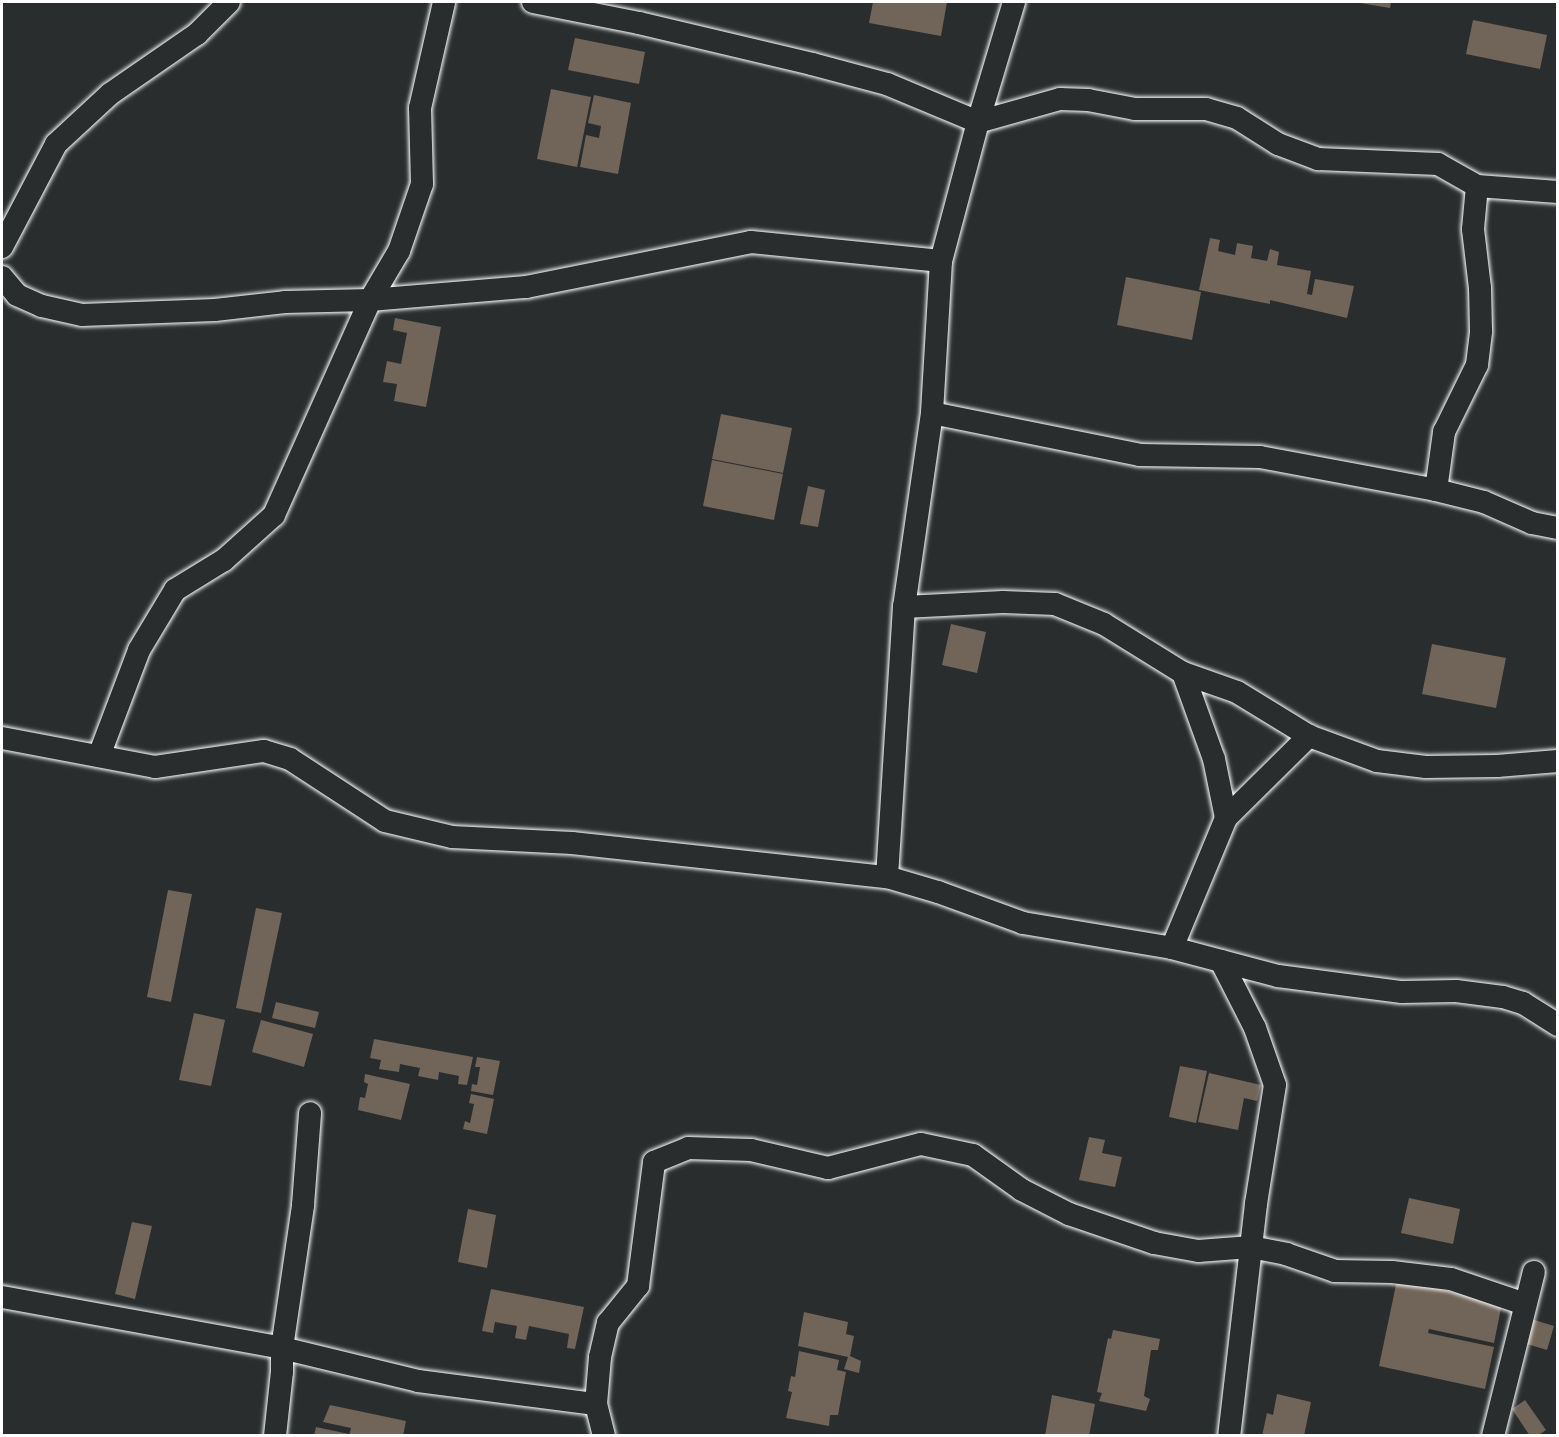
<!DOCTYPE html>
<html>
<head>
<meta charset="utf-8">
<style>
	body { margin:0 }
	#map { position:relative; width:1559px; height:1437px; overflow:hidden; background:#2a2d2e; font-family:Itim,sans-serif }
	div>[style] { position:absolute }
	.building>* { inset:0; background:#716458 }
	.roads { filter:drop-shadow(0 0 2px #fff) drop-shadow(0 0 2px #fff) }
	.minor>* { height:22px; margin:-11px; padding:0 11px; transform-origin:11px; border-radius:11px; background:#2a2d2e }
	span { translate:-50% -50%; white-space:nowrap; text-align:center; line-height:1.15; -webkit-text-stroke:4.5px #2a2d2e; paint-order:stroke }
	.frame { position:absolute; inset:0; border:3px solid #fff; pointer-events:none }
</style>
</head>
<body>
<div id="map">
	<div class="building">
		<i style="clip-path:polygon(873px 2px,947px 2px,941px 36px,869px 23px)"></i>
		<i style="clip-path:polygon(1360px 3px,1360px 2px,1391px 2px,1390px 8px)"></i>
		<i style="clip-path:polygon(1473px 20px,1547px 35px,1540px 69px,1466px 54px)"></i>
		<i style="clip-path:polygon(575px 38px,645px 52px,639px 84px,568px 70px)"></i>
		<i style="clip-path:polygon(551px 89px,591px 97px,577px 167px,537px 159px)"></i>
		<i style="clip-path:polygon(594px 95px,631px 103px,618px 174px,580px 167px,586px 135px,599px 138px,601px 126px,588px 123px)"></i>
		<i style="clip-path:polygon(1210px 238px,1220px 240px,1218px 251px,1235px 255px,1237px 243px,1253px 246px,1251px 258px,1267px 261px,1270px 249px,1279px 252px,1277px 265px,1311px 271px,1307px 294px,1312px 295px,1315px 279px,1354px 286px,1347px 318px,1270px 300px,1270px 304px,1199px 290px)"></i>
		<i style="clip-path:polygon(1126px 277px,1201px 292px,1192px 340px,1117px 325px)"></i>
		<i style="clip-path:polygon(395px 318px,441px 327px,426px 407px,394px 401px,397px 384px,383px 382px,387px 361px,401px 364px,407px 333px,393px 330px)"></i>
		<i style="clip-path:polygon(721px 414px,792px 428px,783px 473px,712px 459px)"></i>
		<i style="clip-path:polygon(712px 460px,783px 474px,774px 520px,703px 506px)"></i>
		<i style="clip-path:polygon(808px 486px,825px 490px,818px 527px,800px 524px)"></i>
		<i style="clip-path:polygon(951px 624px,986px 632px,977px 673px,942px 665px)"></i>
		<i style="clip-path:polygon(1432px 644px,1506px 658px,1496px 708px,1422px 694px)"></i>
		<i style="clip-path:polygon(168px 890px,192px 894px,171px 1002px,147px 997px)"></i>
		<i style="clip-path:polygon(256px 908px,282px 913px,261px 1013px,236px 1008px)"></i>
		<i style="clip-path:polygon(276px 1002px,319px 1012px,315px 1028px,272px 1018px)"></i>
		<i style="clip-path:polygon(194px 1013px,225px 1020px,211px 1086px,179px 1080px)"></i>
		<i style="clip-path:polygon(261px 1020px,313px 1034px,304px 1067px,252px 1052px)"></i>
		<i style="clip-path:polygon(374px 1039px,473px 1057px,467px 1085px,458px 1084px,459px 1076px,439px 1072px,438px 1080px,418px 1076px,420px 1068px,400px 1064px,399px 1072px,379px 1069px,381px 1060px,370px 1058px)"></i>
		<i style="clip-path:polygon(477px 1057px,500px 1061px,493px 1095px,471px 1091px,472px 1084px,477px 1085px,480px 1067px,475px 1067px)"></i>
		<i style="clip-path:polygon(1180px 1066px,1207px 1071px,1196px 1123px,1169px 1117px)"></i>
		<i style="clip-path:polygon(1209px 1073px,1261px 1085px,1257px 1101px,1244px 1098px,1238px 1130px,1198px 1122px)"></i>
		<i style="clip-path:polygon(365px 1074px,410px 1084px,401px 1120px,358px 1110px,360px 1097px,365px 1098px,368px 1084px,364px 1082px)"></i>
		<i style="clip-path:polygon(471px 1094px,494px 1099px,487px 1134px,463px 1129px,465px 1121px,470px 1123px,474px 1104px,469px 1103px)"></i>
		<i style="clip-path:polygon(1089px 1137px,1105px 1140px,1102px 1153px,1122px 1157px,1115px 1187px,1079px 1180px)"></i>
		<i style="clip-path:polygon(1409px 1198px,1460px 1209px,1453px 1244px,1401px 1233px)"></i>
		<i style="clip-path:polygon(468px 1209px,496px 1215px,487px 1268px,458px 1262px)"></i>
		<i style="clip-path:polygon(132px 1222px,152px 1226px,135px 1299px,115px 1294px)"></i>
		<i style="clip-path:polygon(1397px 1280px,1502px 1303px,1494px 1343px,1429px 1329px,1428px 1333px,1494px 1347px,1485px 1389px,1379px 1366px)"></i>
		<i style="clip-path:polygon(491px 1289px,584px 1307px,575px 1349px,567px 1348px,569px 1334px,529px 1326px,526px 1340px,515px 1338px,517px 1326px,495px 1322px,493px 1333px,482px 1331px)"></i>
		<i style="clip-path:polygon(804px 1312px,848px 1322px,846px 1334px,854px 1336px,850px 1356px,861px 1361px,859px 1373px,844px 1369px,848px 1357px,798px 1346px)"></i>
		<i style="clip-path:polygon(1531px 1319px,1554px 1326px,1547px 1350px,1524px 1343px)"></i>
		<i style="clip-path:polygon(1113px 1330px,1160px 1339px,1158px 1350px,1151px 1350px,1144px 1396px,1150px 1399px,1146px 1411px,1099px 1401px,1102px 1393px,1097px 1392px,1108px 1338px,1111px 1339px)"></i>
		<i style="clip-path:polygon(799px 1351px,839px 1360px,837px 1370px,846px 1372px,838px 1415px,830px 1415px,829px 1426px,786px 1418px,792px 1392px,788px 1391px,791px 1376px,795px 1377px)"></i>
		<i style="clip-path:polygon(1277px 1394px,1311px 1402px,1304px 1436px,1262px 1436px,1267px 1413px,1273px 1415px)"></i>
		<i style="clip-path:polygon(1052px 1395px,1095px 1404px,1089px 1436px,1045px 1436px)"></i>
		<i style="clip-path:polygon(1525px 1400px,1546px 1430px,1537px 1436px,1530px 1436px,1512px 1409px)"></i>
		<i style="clip-path:polygon(330px 1405px,406px 1421px,403px 1436px,349px 1436px,351px 1428px,323px 1422px)"></i>
		<i style="clip-path:polygon(316px 1427px,349px 1434px,349px 1436px,314px 1436px)"></i>
	</div>
	<div class="roads">
		<div class="minor">
			<i style="left:533px;top:2px;width:108px;rotate:11.2deg"></i>
			<i style="left:639px;top:23px;width:178px;rotate:13.3deg"></i>
			<i style="left:812px;top:64px;width:78px;rotate:14.9deg"></i>
			<i style="left:887px;top:84px;width:99px;rotate:22.7deg"></i>
			<i style="left:978px;top:122px;width:144px;rotate:104.9deg"></i>
			<i style="left:941px;top:261px;width:152px;rotate:93.4deg"></i>
			<i style="left:932px;top:413px;width:196px;rotate:98.2deg"></i>
			<i style="left:904px;top:607px;width:99px;rotate:-2.9deg"></i>
			<i style="left:1003px;top:602px;width:52px;rotate:2.2deg"></i>
			<i style="left:1055px;top:604px;width:53px;rotate:22.2deg"></i>
			<i style="left:1104px;top:624px;width:93px;rotate:31.8deg"></i>
			<i style="left:1183px;top:673px;width:57px;rotate:19.4deg"></i>
			<i style="left:1237px;top:692px;width:84px;rotate:31.4deg"></i>
			<i style="left:1309px;top:736px;width:72px;rotate:20.2deg"></i>
			<i style="left:1377px;top:761px;width:49px;rotate:7deg"></i>
			<i style="left:1426px;top:767px;width:71px;rotate:-0.8deg"></i>
			<i style="left:1497px;top:766px;width:61px;rotate:-4.7deg"></i>
			<i style="left:978px;top:122px;width:85px;rotate:-15.7deg"></i>
			<i style="left:1060px;top:99px;width:28px;rotate:2deg"></i>
			<i style="left:1088px;top:100px;width:48px;rotate:10.8deg"></i>
			<i style="left:1135px;top:109px;width:71px"></i>
			<i style="left:1206px;top:109px;width:32px;rotate:16deg"></i>
			<i style="left:1237px;top:118px;width:49px;rotate:32.4deg"></i>
			<i style="left:1278px;top:144px;width:43px;rotate:20.6deg"></i>
			<i style="left:1318px;top:159px;width:120px;rotate:2.4deg"></i>
			<i style="left:1438px;top:164px;width:45px;rotate:29.4deg"></i>
			<i style="left:1477px;top:186px;width:81px;rotate:4.2deg"></i>
			<i style="left:978px;top:122px;width:125px;rotate:-73.3deg"></i>
			<i style="left:2px;top:247px;width:116px;rotate:-62.3deg"></i>
			<i style="left:56px;top:144px;width:74px;rotate:-42.8deg"></i>
			<i style="left:110px;top:94px;width:106px;rotate:-34.6deg"></i>
			<i style="left:197px;top:34px;width:45px;rotate:-45deg"></i>
			<i style="left:2px;top:277px;width:23px;rotate:50deg"></i>
			<i style="left:17px;top:295px;width:27px;rotate:24deg"></i>
			<i style="left:42px;top:306px;width:41px;rotate:12.7deg"></i>
			<i style="left:82px;top:315px;width:133px;rotate:-2.2deg"></i>
			<i style="left:215px;top:310px;width:70px;rotate:-6.5deg"></i>
			<i style="left:285px;top:302px;width:85px;rotate:-1.3deg"></i>
			<i style="left:370px;top:300px;width:157px;rotate:-4.8deg"></i>
			<i style="left:526px;top:287px;width:229px;rotate:-11.3deg"></i>
			<i style="left:751px;top:242px;width:191px;rotate:5.7deg"></i>
			<i style="left:932px;top:413px;width:212px;rotate:11.4deg"></i>
			<i style="left:1140px;top:455px;width:120px;rotate:1deg"></i>
			<i style="left:1260px;top:457px;width:179px;rotate:10.6deg"></i>
			<i style="left:1436px;top:490px;width:49px;rotate:14deg"></i>
			<i style="left:1484px;top:502px;width:52px;rotate:23.6deg"></i>
			<i style="left:1532px;top:523px;width:26px;rotate:11deg"></i>
			<i style="left:1436px;top:490px;width:59px;rotate:-82.1deg"></i>
			<i style="left:1444px;top:432px;width:75px;rotate:-63.8deg"></i>
			<i style="left:1477px;top:365px;width:34px;rotate:-83deg"></i>
			<i style="left:1481px;top:331px;width:43px;rotate:-91.3deg"></i>
			<i style="left:1480px;top:288px;width:59px;rotate:-96.8deg"></i>
			<i style="left:1473px;top:229px;width:43px;rotate:-84.7deg"></i>
			<i style="left:1183px;top:673px;width:91px;rotate:70.2deg"></i>
			<i style="left:1214px;top:759px;width:60px;rotate:78.5deg"></i>
			<i style="left:2px;top:738px;width:156px;rotate:10.7deg"></i>
			<i style="left:155px;top:767px;width:110px;rotate:-8.4deg"></i>
			<i style="left:264px;top:751px;width:27px;rotate:17deg"></i>
			<i style="left:290px;top:759px;width:113px;rotate:33.1deg"></i>
			<i style="left:385px;top:821px;width:69px;rotate:13.4deg"></i>
			<i style="left:452px;top:837px;width:120px;rotate:2.9deg"></i>
			<i style="left:572px;top:843px;width:317px;rotate:6.2deg"></i>
			<i style="left:887px;top:877px;width:53px;rotate:16.4deg"></i>
			<i style="left:938px;top:892px;width:90px;rotate:20deg"></i>
			<i style="left:1023px;top:923px;width:151px;rotate:9.5deg"></i>
			<i style="left:1172px;top:948px;width:110px;rotate:14.8deg"></i>
			<i style="left:1278px;top:976px;width:125px;rotate:7.4deg"></i>
			<i style="left:1402px;top:992px;width:54px;rotate:-1.1deg"></i>
			<i style="left:1456px;top:991px;width:47px;rotate:7.3deg"></i>
			<i style="left:1503px;top:997px;width:21px;rotate:17deg"></i>
			<i style="left:1523px;top:1003px;width:41px;rotate:32.2deg"></i>
			<i style="left:99px;top:756px;width:113px;rotate:-69.3deg"></i>
			<i style="left:139px;top:650px;width:70px;rotate:-59deg"></i>
			<i style="left:175px;top:590px;width:57px;rotate:-31.5deg"></i>
			<i style="left:224px;top:560px;width:67px;rotate:-42deg"></i>
			<i style="left:274px;top:515px;width:235px;rotate:-65.9deg"></i>
			<i style="left:370px;top:300px;width:57px;rotate:-59.4deg"></i>
			<i style="left:399px;top:251px;width:71px;rotate:-71.1deg"></i>
			<i style="left:422px;top:184px;width:76px;rotate:-91.5deg"></i>
			<i style="left:420px;top:108px;width:109px;rotate:-77.2deg"></i>
			<i style="left:887px;top:877px;width:271px;rotate:-86.4deg"></i>
			<i style="left:1172px;top:948px;width:141px;rotate:-67.4deg"></i>
			<i style="left:1226px;top:818px;width:117px;rotate:-44.7deg"></i>
			<i style="left:1221px;top:961px;width:75px;rotate:63.1deg"></i>
			<i style="left:1255px;top:1028px;width:60px;rotate:70.7deg"></i>
			<i style="left:1275px;top:1085px;width:121px;rotate:99.1deg"></i>
			<i style="left:1256px;top:1204px;width:234px;rotate:96.6deg"></i>
			<i style="left:2px;top:1297px;width:285px;rotate:10.3deg"></i>
			<i style="left:282px;top:1348px;width:140px;rotate:13.6deg"></i>
			<i style="left:418px;top:1381px;width:179px;rotate:7.4deg"></i>
			<i style="left:275px;top:1436px;width:64px;rotate:-83.8deg"></i>
			<i style="left:282px;top:1372px;width:24px;rotate:-90deg"></i>
			<i style="left:282px;top:1348px;width:145px;rotate:-81.6deg"></i>
			<i style="left:303px;top:1205px;width:92px;rotate:-85.6deg"></i>
			<i style="left:604px;top:1436px;width:33px;rotate:-104deg"></i>
			<i style="left:596px;top:1404px;width:47px;rotate:-85.1deg"></i>
			<i style="left:600px;top:1357px;width:35px;rotate:-77deg"></i>
			<i style="left:608px;top:1323px;width:48px;rotate:-51deg"></i>
			<i style="left:638px;top:1286px;width:125px;rotate:-82.6deg"></i>
			<i style="left:654px;top:1162px;width:37px;rotate:-22deg"></i>
			<i style="left:688px;top:1148px;width:63px;rotate:1.8deg"></i>
			<i style="left:751px;top:1150px;width:79px;rotate:13.2deg"></i>
			<i style="left:828px;top:1168px;width:96px;rotate:-14.5deg"></i>
			<i style="left:921px;top:1144px;width:53px;rotate:11.9deg"></i>
			<i style="left:973px;top:1155px;width:60px;rotate:35.5deg"></i>
			<i style="left:1022px;top:1190px;width:53px;rotate:27.1deg"></i>
			<i style="left:1069px;top:1214px;width:90px;rotate:18.8deg"></i>
			<i style="left:1154px;top:1243px;width:45px;rotate:10.3deg"></i>
			<i style="left:1198px;top:1251px;width:53px;rotate:-4.3deg"></i>
			<i style="left:1251px;top:1247px;width:36px;rotate:11deg"></i>
			<i style="left:1286px;top:1254px;width:52px;rotate:19.1deg"></i>
			<i style="left:1335px;top:1271px;width:57px;rotate:1deg"></i>
			<i style="left:1392px;top:1272px;width:59px;rotate:6.8deg"></i>
			<i style="left:1451px;top:1279px;width:78px;rotate:18.7deg"></i>
			<i style="left:1493px;top:1436px;width:169px;rotate:-76deg"></i>
		</div>
	</div>
	<div class="frame"></div>
</div>
</body>
</html>
